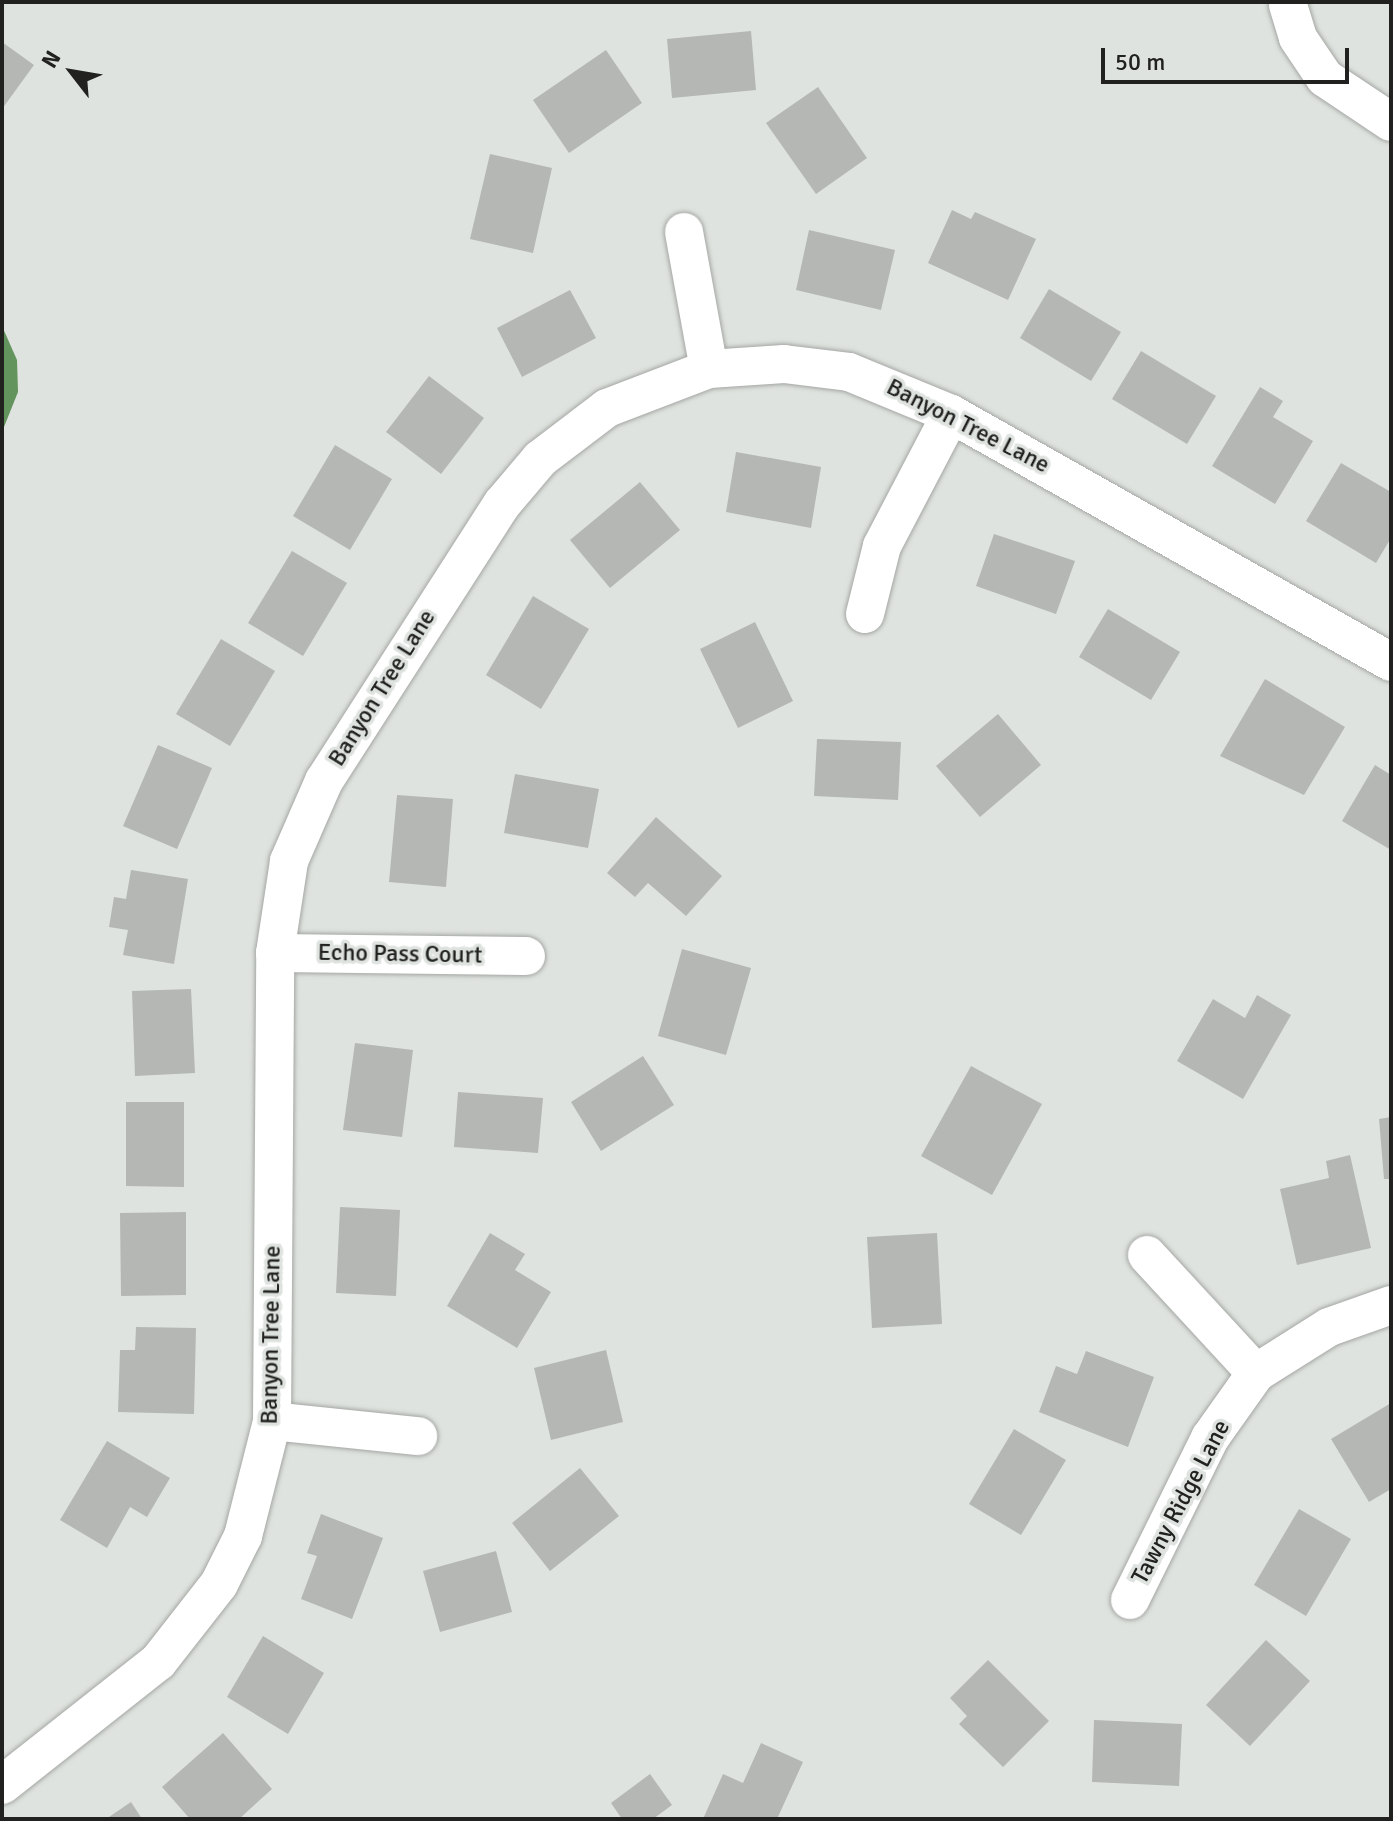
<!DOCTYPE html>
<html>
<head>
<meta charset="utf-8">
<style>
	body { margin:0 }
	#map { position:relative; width:1393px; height:1821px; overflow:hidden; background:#dfe3df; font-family:Signika,sans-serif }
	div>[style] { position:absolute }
	.water>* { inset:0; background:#64945d }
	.building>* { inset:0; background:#b4b7b3 }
	.roads { filter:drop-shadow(0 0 2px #a4a7a3) drop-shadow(0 0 2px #a4a7a3) }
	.street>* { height:38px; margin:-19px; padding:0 19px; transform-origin:19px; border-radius:19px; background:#fff }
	span { translate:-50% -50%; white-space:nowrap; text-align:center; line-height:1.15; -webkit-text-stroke:7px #dfe3df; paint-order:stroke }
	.street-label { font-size:24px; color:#212220 }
	.frame { position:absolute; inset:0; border:4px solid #212220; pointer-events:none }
	.north { position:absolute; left:32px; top:32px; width:80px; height:80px; -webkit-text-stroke:6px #dfe3df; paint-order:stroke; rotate:301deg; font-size:22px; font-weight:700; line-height:32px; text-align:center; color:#212220 }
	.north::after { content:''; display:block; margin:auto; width:28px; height:36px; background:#212220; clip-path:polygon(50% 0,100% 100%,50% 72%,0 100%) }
	.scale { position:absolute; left:1101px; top:48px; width:248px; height:36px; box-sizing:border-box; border:4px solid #212220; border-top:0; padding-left:10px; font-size:24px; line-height:28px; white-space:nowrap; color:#212220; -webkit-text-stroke:6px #dfe3df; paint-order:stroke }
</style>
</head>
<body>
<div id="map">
	<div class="water">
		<i style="clip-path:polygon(2px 326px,17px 360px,18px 392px,2px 432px)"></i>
	</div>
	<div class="building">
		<i style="clip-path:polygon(751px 31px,756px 90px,672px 98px,667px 39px)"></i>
		<i style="clip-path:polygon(2px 42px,34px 65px,2px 109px)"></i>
		<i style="clip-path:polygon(606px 50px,642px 103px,569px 153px,533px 100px)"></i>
		<i style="clip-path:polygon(818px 87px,867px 158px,816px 194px,766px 123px)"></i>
		<i style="clip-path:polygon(490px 154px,552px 168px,533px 253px,470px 239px)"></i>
		<i style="clip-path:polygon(952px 210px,971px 219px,975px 212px,1036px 239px,1008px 300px,928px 263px)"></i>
		<i style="clip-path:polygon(809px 230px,895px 250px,881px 310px,796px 290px)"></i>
		<i style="clip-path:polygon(1049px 289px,1121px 332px,1091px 381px,1020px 338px)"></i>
		<i style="clip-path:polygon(570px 290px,596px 338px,522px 377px,497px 328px)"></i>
		<i style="clip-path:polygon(1141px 351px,1216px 396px,1187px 444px,1112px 399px)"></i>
		<i style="clip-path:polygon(429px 376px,484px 418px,441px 474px,386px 432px)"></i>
		<i style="clip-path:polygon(1260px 387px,1283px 401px,1273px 417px,1313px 441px,1275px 504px,1212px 466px)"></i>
		<i style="clip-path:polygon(335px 445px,392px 479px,350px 550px,293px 516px)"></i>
		<i style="clip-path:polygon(736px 452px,821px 467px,811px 528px,726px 512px)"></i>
		<i style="clip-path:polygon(1341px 463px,1391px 492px,1391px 538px,1376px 563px,1306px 521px)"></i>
		<i style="clip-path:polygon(640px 482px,680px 530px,610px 588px,570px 540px)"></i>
		<i style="clip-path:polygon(994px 534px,1075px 561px,1056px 614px,976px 586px)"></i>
		<i style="clip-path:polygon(292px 551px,347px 583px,303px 656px,248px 623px)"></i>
		<i style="clip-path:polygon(533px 596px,589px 629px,541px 709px,486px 675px)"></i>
		<i style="clip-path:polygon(1108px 609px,1180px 652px,1151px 700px,1079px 657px)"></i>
		<i style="clip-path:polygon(755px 622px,793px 701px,738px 728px,700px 649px)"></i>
		<i style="clip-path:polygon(221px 639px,275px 671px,230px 746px,176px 714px)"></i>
		<i style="clip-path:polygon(1265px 679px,1345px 727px,1304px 795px,1220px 756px)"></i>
		<i style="clip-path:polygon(998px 714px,1041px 765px,980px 817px,936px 766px)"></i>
		<i style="clip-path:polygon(817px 739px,901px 742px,898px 800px,814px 796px)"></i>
		<i style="clip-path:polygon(158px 745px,212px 768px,177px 849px,123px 826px)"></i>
		<i style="clip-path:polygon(1375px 765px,1391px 775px,1391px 850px,1342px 821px)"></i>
		<i style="clip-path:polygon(515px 774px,599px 789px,588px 848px,504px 833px)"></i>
		<i style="clip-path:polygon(397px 795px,453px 799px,446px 887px,389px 882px)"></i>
		<i style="clip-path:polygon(656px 817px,722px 876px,686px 916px,648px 883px,635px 897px,607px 873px)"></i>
		<i style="clip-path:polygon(131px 870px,188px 879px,174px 964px,123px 955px,128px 930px,109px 927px,114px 897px,126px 899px)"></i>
		<i style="clip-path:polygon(682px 949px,751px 968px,726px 1055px,658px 1036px)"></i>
		<i style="clip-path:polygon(191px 989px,195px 1073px,135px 1076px,132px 991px)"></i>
		<i style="clip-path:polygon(1257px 995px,1291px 1015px,1243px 1099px,1177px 1061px,1213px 999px,1245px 1018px)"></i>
		<i style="clip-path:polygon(355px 1043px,413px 1050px,402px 1137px,343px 1130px)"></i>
		<i style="clip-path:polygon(643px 1056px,674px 1105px,601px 1151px,571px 1102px)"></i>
		<i style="clip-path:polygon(971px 1066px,1042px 1104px,992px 1195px,921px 1156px)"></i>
		<i style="clip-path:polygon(458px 1092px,543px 1098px,538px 1153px,454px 1147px)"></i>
		<i style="clip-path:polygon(126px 1102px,184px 1102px,184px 1187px,126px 1186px)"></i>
		<i style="clip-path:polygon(1391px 1117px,1391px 1179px,1384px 1179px,1379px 1119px)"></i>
		<i style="clip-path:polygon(1350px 1155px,1371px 1248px,1297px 1265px,1280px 1189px,1329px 1178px,1326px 1161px)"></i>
		<i style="clip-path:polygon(340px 1207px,400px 1210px,396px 1296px,336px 1293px)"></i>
		<i style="clip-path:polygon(186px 1212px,186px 1295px,121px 1296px,120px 1213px)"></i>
		<i style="clip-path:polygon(490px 1233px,525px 1254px,515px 1270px,551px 1292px,517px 1348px,447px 1306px)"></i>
		<i style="clip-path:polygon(937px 1233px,942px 1324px,872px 1328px,867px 1237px)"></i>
		<i style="clip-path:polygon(136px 1327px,196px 1328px,194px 1414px,118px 1412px,120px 1350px,135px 1350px)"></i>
		<i style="clip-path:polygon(606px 1350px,623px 1422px,551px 1440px,534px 1368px)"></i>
		<i style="clip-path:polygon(1086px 1351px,1154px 1377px,1128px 1447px,1039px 1412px,1056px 1366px,1077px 1374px)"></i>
		<i style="clip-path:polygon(1391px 1403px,1391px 1489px,1369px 1502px,1331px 1439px)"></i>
		<i style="clip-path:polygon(1014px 1429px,1066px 1460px,1021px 1535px,969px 1504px)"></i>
		<i style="clip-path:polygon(107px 1441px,170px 1478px,147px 1517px,130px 1507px,107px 1548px,60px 1520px)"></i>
		<i style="clip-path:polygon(580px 1468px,619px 1516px,550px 1571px,512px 1523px)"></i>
		<i style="clip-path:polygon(1299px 1509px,1351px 1539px,1306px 1616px,1254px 1585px)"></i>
		<i style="clip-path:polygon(321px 1514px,383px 1538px,352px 1619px,301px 1599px,317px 1556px,307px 1553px)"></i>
		<i style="clip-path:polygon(496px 1551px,512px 1612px,440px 1632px,423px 1571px)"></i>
		<i style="clip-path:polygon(263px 1636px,324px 1673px,288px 1734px,227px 1697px)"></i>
		<i style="clip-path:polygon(1266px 1640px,1310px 1681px,1250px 1746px,1206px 1705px)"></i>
		<i style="clip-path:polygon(988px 1660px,1049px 1721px,1003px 1767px,959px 1724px,967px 1716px,950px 1698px)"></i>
		<i style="clip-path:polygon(1094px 1720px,1182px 1724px,1179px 1786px,1092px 1782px)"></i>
		<i style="clip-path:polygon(223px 1733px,272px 1789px,239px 1819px,190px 1819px,162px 1787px)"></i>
		<i style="clip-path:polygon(761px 1743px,803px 1762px,777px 1819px,703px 1819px,723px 1774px,743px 1783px)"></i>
		<i style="clip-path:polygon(650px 1774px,672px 1805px,653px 1819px,622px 1819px,611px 1803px)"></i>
		<i style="clip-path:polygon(131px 1802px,142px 1819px,106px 1819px)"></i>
	</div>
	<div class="roads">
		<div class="street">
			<i style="left:1288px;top:5px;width:34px;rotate:73deg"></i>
			<i style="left:1298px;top:38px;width:48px;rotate:56deg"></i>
			<i style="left:1325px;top:78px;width:79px;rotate:33.7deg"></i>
			<i style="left:684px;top:232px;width:139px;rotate:79.7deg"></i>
			<i style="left:865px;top:614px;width:70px;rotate:-76deg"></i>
			<i style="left:882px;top:546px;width:149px;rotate:-62.4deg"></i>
			<i style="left:275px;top:953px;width:251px;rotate:0.7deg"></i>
			<i style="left:1147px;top:1255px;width:161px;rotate:47.3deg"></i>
			<i style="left:272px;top:1421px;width:147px;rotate:5.9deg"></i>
			<i style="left:1130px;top:1600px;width:181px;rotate:-63.7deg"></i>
			<i style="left:1210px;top:1438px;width:80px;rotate:-54.7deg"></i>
			<i style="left:1256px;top:1373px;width:86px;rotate:-32.2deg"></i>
			<i style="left:1329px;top:1327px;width:66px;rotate:-19.5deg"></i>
			<i style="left:2px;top:1785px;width:199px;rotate:-38.3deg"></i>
			<i style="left:158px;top:1662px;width:99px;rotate:-52deg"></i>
			<i style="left:219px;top:1584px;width:54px;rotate:-63.4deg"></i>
			<i style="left:243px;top:1536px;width:119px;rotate:-75.8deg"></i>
			<i style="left:272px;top:1421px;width:468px;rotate:-89.6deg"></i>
			<i style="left:275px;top:953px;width:93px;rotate:-81.3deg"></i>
			<i style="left:289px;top:861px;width:87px;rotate:-66.4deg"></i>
			<i style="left:324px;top:781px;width:329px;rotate:-57.3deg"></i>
			<i style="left:502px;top:504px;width:59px;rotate:-49.8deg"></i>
			<i style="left:540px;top:459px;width:84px;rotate:-37.3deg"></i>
			<i style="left:607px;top:408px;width:109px;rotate:-20.9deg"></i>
			<i style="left:709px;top:369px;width:75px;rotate:-3.8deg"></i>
			<i style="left:784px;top:364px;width:65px;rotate:7deg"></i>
			<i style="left:849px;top:372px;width:110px;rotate:22.4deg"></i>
			<i style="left:951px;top:414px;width:505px;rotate:29.41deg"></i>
		</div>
	</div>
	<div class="street-label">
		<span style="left:968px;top:426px;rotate:27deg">Banyon Tree Lane</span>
		<span style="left:382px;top:688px;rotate:-58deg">Banyon Tree Lane</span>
		<span style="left:400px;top:954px;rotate:1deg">Echo Pass Court</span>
		<span style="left:271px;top:1335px;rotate:-89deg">Banyon Tree Lane</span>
		<span style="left:1181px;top:1502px;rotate:-62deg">Tawny Ridge Lane</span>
	</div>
	<div class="frame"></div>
	<div class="north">N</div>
	<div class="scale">50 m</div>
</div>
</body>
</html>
